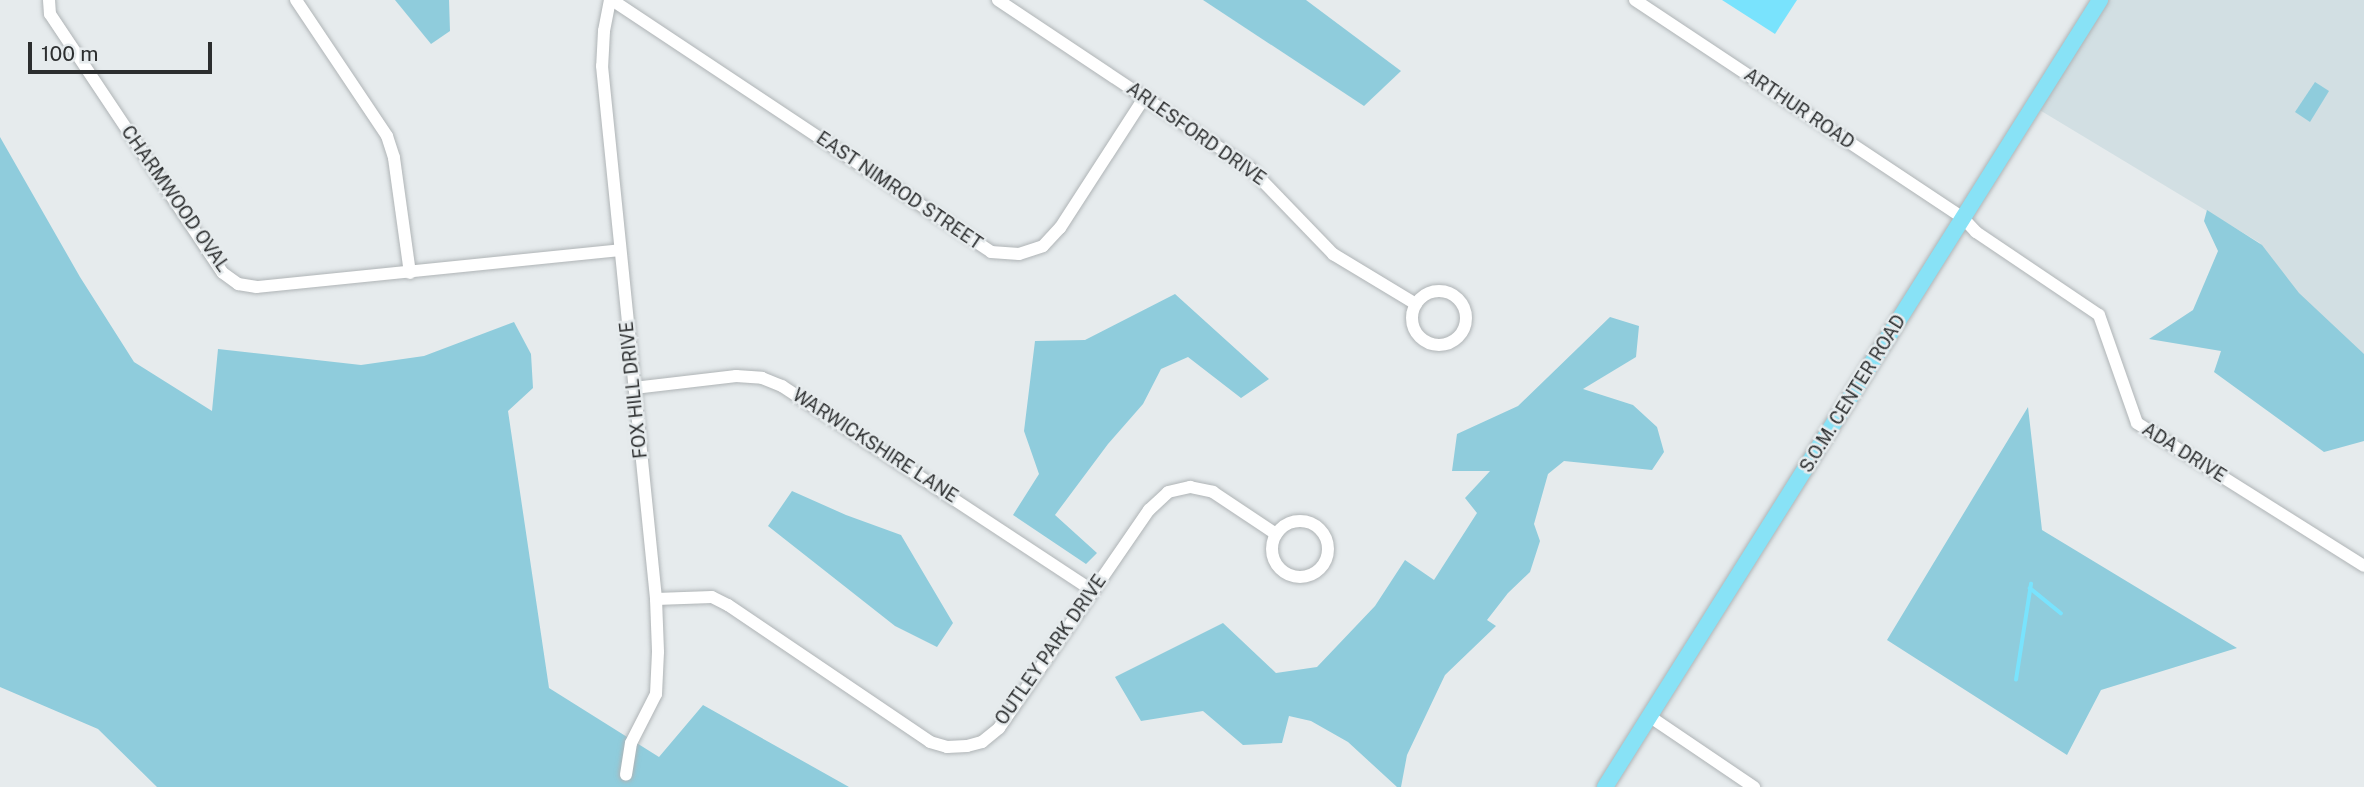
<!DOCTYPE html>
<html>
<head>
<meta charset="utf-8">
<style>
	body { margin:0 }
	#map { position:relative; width:2364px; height:787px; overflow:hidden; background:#e6ebed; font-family:"Public Sans",sans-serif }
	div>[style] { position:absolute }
	.built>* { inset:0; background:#d2dfe3 }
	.green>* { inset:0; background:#8fccdc }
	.water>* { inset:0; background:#79e3fd }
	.stream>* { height:3.5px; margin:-1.75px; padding:0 1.75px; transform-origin:1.75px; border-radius:1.75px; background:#79e3fd }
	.roads { filter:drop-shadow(0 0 2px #afb4b6) drop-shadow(0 0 2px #afb4b6) }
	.minor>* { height:12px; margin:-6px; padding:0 6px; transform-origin:6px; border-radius:6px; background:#fff }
	.minor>.ring { margin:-6px; padding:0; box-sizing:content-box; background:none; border:12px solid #fff; border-radius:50% }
	.major>* { height:16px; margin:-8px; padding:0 8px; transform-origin:8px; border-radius:8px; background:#88e2f6 }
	span { translate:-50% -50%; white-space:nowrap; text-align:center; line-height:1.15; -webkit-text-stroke:5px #e6ebed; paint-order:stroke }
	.street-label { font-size:18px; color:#2c2e2f }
	.scale { position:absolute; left:28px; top:42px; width:184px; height:32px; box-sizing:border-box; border:4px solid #2c2e2f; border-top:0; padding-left:9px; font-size:21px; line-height:24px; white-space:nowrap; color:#2c2e2f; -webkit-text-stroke:5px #e6ebed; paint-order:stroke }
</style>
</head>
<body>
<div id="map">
	<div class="built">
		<i style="clip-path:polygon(2100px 0,2364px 0,2364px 380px,2309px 346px,2260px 243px,2033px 106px)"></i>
	</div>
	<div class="green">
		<i style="clip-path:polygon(395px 0,449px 0,450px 31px,431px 44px)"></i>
		<i style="clip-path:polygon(1203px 0,1306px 0,1401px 71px,1364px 106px)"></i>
		<i style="clip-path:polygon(2315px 82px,2329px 91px,2310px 122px,2295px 112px)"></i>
		<i style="clip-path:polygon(0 137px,80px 277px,134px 362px,212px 411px,218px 349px,361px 365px,424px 356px,514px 322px,531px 354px,533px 388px,508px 411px,549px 688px,659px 757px,703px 705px,849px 787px,157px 787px,98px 729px,0 687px)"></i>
		<i style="clip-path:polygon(2207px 210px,2262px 245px,2299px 293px,2364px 354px,2364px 441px,2324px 452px,2214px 372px,2221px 351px,2149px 339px,2193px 310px,2218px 251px,2204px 221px)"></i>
		<i style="clip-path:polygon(1175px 294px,1269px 379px,1241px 398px,1188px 357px,1161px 369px,1143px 404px,1108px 444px,1055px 515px,1097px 553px,1086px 564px,1013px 515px,1039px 474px,1024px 431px,1035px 341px,1085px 340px)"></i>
		<i style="clip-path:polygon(1610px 317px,1639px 326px,1636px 357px,1583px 389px,1633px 405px,1657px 427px,1664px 452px,1652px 470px,1564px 461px,1548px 474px,1534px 524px,1540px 541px,1530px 572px,1508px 593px,1487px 620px,1496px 626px,1445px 675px,1407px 755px,1401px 787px,1397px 787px,1348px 742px,1311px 721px,1289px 716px,1282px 743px,1243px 745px,1203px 711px,1141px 721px,1115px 677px,1223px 623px,1276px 673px,1317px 667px,1375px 606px,1405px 560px,1434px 580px,1477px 513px,1465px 498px,1490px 471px,1452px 471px,1457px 434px,1518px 406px)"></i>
		<i style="clip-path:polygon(2028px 407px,2042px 530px,2237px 648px,2101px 690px,2067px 755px,1887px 640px)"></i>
		<i style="clip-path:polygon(792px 491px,846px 515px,901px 535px,953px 623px,937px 647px,895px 626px,768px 526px)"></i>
	</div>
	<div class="water">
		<i style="clip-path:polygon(1722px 0,1797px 0,1775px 34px)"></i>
	</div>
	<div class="stream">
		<i style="left:2030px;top:588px;width:40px;rotate:39deg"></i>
		<i style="left:2016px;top:680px;width:97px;rotate:-81.1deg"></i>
	</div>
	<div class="roads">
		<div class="minor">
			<i style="left:49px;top:0;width:14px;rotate:86deg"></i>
			<i style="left:50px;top:14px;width:311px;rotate:56.3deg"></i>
			<i style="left:223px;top:273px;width:19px;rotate:36deg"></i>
			<i style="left:238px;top:284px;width:19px;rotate:9deg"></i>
			<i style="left:257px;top:287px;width:364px;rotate:-5.8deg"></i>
			<i style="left:296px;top:0;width:164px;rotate:56.2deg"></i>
			<i style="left:387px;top:136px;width:23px;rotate:72deg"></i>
			<i style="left:394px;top:158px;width:116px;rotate:82.1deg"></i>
			<i style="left:610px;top:0;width:32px;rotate:101deg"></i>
			<i style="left:604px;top:31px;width:35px;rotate:93deg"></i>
			<i style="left:602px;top:66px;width:536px;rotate:84.21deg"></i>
			<i style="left:656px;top:599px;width:53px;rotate:87.8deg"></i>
			<i style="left:658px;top:652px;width:42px;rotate:92.7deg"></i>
			<i style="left:656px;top:694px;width:55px;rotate:117deg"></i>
			<i style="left:631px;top:743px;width:32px;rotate:99deg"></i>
			<i style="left:612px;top:0;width:455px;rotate:33.6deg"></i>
			<i style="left:991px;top:252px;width:28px;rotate:4deg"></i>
			<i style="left:1019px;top:254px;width:25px;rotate:-18deg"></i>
			<i style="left:1043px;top:246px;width:25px;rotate:-47deg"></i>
			<i style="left:1060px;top:228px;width:155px;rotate:-57.1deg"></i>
			<i style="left:998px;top:0;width:303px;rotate:33.7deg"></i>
			<i style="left:1250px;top:168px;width:120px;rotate:46deg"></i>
			<i style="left:1333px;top:254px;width:97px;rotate:31.1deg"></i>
			<i style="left:1635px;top:0;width:394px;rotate:33.6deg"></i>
			<i style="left:1963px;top:218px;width:19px;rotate:47deg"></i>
			<i style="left:1976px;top:232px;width:148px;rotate:34deg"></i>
			<i style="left:2099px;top:315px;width:114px;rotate:70.6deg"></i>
			<i style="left:2137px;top:423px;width:268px;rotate:32.2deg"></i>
			<i class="ring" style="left:1412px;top:291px;width:42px;height:42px"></i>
			<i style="left:634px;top:388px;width:103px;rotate:-6.7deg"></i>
			<i style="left:736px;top:376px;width:26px;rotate:4deg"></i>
			<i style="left:762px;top:378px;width:22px;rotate:22deg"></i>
			<i style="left:782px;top:386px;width:372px;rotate:33.4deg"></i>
			<i class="ring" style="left:1272px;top:521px;width:44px;height:44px"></i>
			<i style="left:656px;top:599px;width:56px;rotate:-2deg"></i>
			<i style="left:712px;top:597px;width:18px;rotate:27deg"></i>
			<i style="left:728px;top:605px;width:244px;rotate:34.1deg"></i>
			<i style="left:930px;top:742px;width:18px;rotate:16deg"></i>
			<i style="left:947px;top:747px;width:20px;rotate:-3deg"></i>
			<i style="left:967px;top:746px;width:16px;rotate:-15deg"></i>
			<i style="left:982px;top:742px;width:22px;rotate:-39deg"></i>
			<i style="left:999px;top:728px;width:265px;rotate:-55.5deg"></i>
			<i style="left:1149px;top:510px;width:26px;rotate:-43deg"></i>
			<i style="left:1168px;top:492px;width:23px;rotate:-13deg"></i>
			<i style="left:1190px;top:487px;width:24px;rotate:12deg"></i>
			<i style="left:1213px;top:492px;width:76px;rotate:33.7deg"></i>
			<i style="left:1649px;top:716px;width:127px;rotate:34.1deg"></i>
		</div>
		<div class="major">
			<i style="left:1605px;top:787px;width:930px;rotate:-57.83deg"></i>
		</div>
	</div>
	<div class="street-label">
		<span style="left:1799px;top:109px;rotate:34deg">ARTHUR ROAD</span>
		<span style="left:1196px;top:134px;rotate:35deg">ARLESFORD DRIVE</span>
		<span style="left:899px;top:191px;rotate:34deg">EAST NIMROD STREET</span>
		<span style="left:175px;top:199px;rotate:55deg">CHARMWOOD OVAL</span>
		<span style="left:634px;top:390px;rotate:-96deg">FOX HILL DRIVE</span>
		<span style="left:1853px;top:394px;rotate:-58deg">S.O.M. CENTER ROAD</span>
		<span style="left:875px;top:446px;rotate:33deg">WARWICKSHIRE LANE</span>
		<span style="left:2184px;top:453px;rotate:32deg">ADA DRIVE</span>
		<span style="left:1051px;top:650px;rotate:-55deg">OUTLEY PARK DRIVE</span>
	</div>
	<div class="scale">100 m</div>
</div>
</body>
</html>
